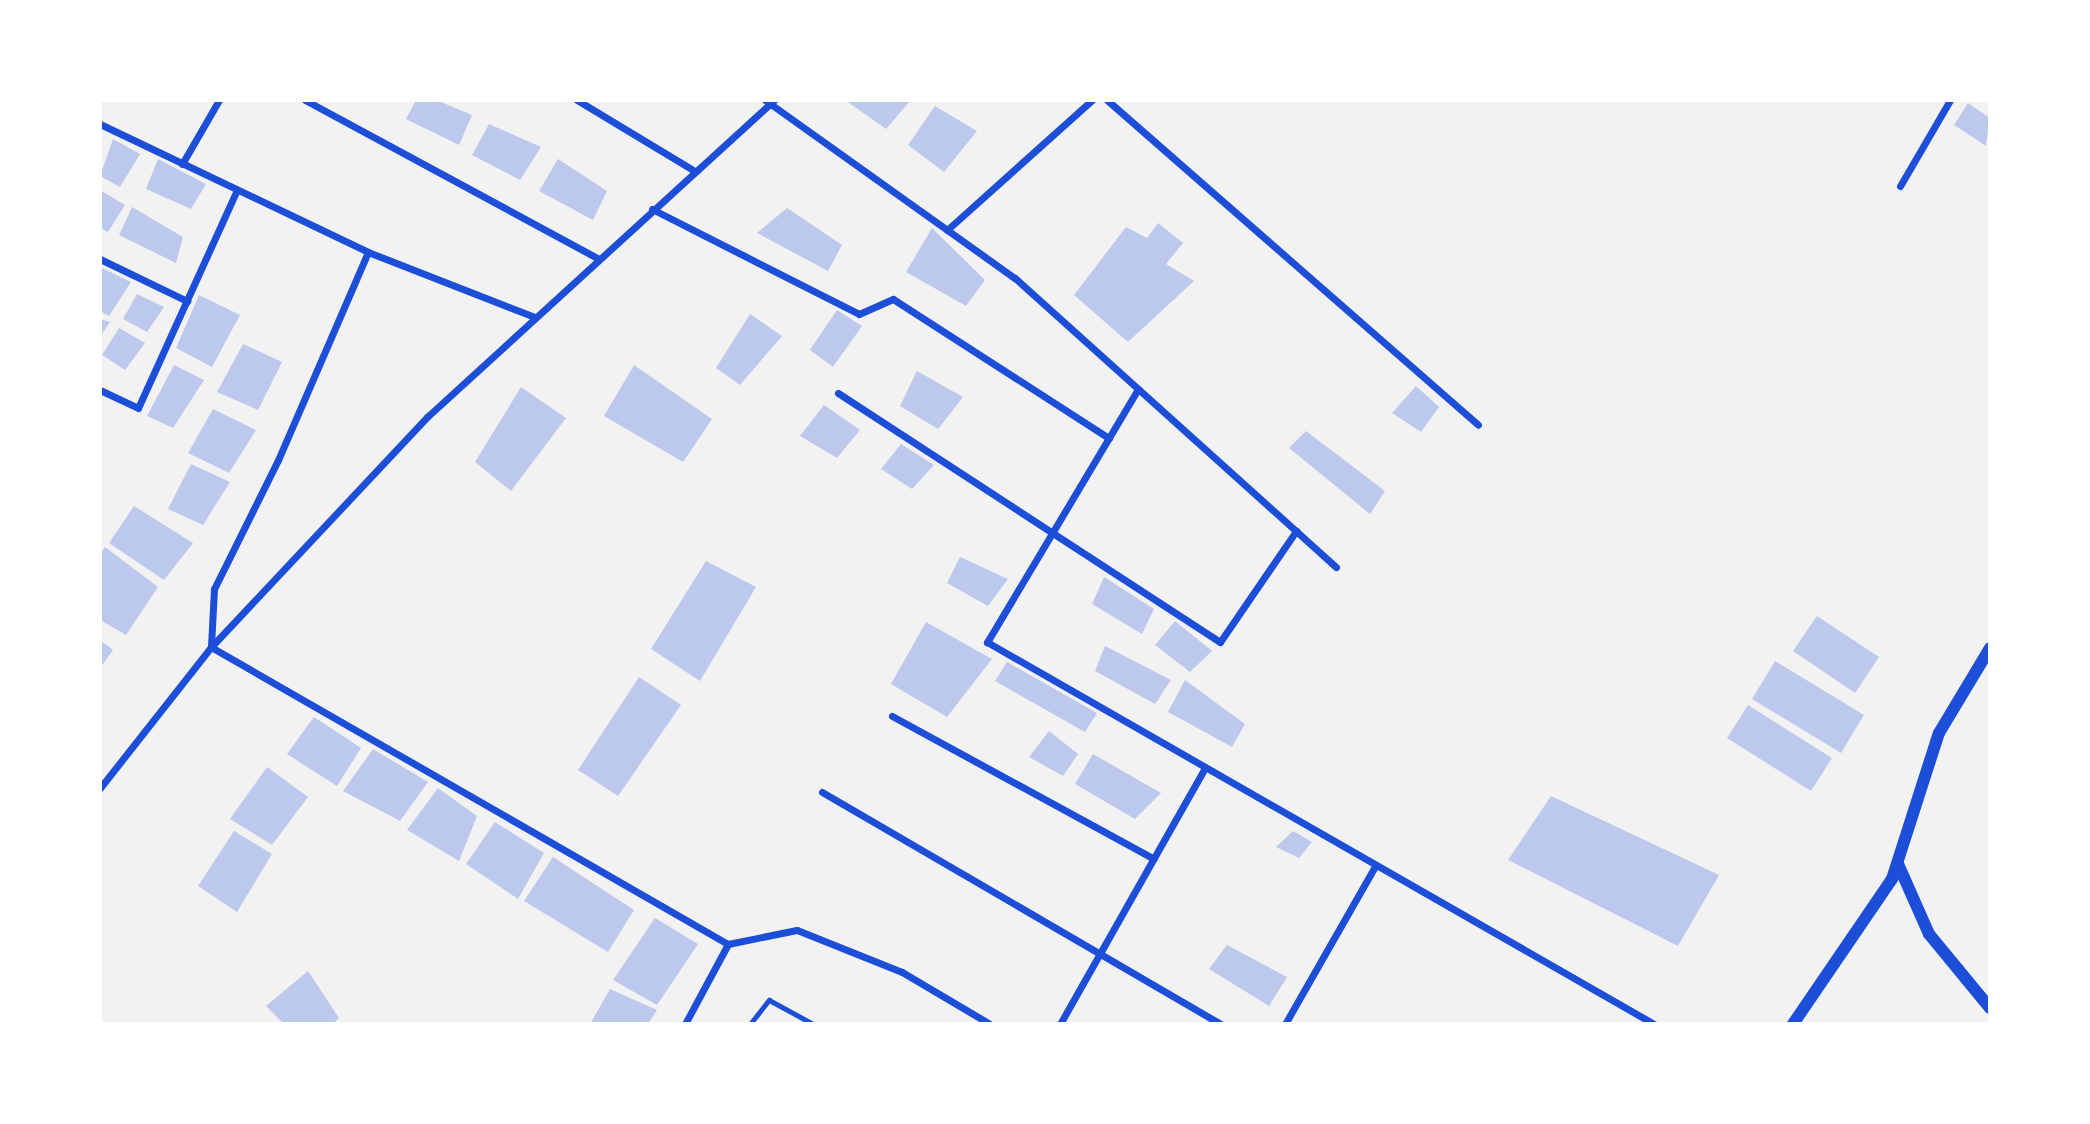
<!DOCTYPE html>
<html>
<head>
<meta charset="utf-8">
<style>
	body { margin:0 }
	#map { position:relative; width:2090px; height:1124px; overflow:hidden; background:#f2f2f2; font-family:Commissioner,sans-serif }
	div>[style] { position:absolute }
	.building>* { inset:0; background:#bdc9ec }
	.service>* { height:5px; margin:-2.5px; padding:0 2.5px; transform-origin:2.5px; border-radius:2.5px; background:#1d4ed8 }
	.minor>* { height:7px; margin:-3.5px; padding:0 3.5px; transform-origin:3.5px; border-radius:3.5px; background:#1d4ed8 }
	.tertiary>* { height:12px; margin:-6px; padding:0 6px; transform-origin:6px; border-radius:6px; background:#1d4ed8 }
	span { translate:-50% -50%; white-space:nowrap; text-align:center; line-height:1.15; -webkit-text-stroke:7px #fff; paint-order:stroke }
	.frame { position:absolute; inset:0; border:102px solid #fff; pointer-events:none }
</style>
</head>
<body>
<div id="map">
	<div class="building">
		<i style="clip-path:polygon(416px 100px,436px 100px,472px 115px,459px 145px,406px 119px)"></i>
		<i style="clip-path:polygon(845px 100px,911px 100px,886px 129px)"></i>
		<i style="clip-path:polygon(1968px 103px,1990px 118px,1986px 146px,1954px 125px)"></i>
		<i style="clip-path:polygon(935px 106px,977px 131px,944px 172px,908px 145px)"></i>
		<i style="clip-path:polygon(489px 124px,541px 147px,520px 180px,472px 155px)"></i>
		<i style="clip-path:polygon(113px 139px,140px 154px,120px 187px,100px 176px)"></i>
		<i style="clip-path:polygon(158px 159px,206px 184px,191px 209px,146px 189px)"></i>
		<i style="clip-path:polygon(558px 159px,607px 191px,593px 220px,539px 191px)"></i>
		<i style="clip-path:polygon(100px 190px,125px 205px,108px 232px,100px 228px)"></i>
		<i style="clip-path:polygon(132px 207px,183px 237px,176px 263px,119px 235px)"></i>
		<i style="clip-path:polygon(787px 208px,842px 245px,828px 271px,757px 233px)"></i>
		<i style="clip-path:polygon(1158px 223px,1183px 243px,1166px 264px,1194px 281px,1128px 342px,1074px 295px,1126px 227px,1147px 238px)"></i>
		<i style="clip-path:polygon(932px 228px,985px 280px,966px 306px,906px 272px)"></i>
		<i style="clip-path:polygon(102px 268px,131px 282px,109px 316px,100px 311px)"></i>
		<i style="clip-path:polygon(137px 294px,164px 307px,147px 332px,123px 319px)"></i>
		<i style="clip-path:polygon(199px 295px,240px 315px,212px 367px,176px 348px)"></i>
		<i style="clip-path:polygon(837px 310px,862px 326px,833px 367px,810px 350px)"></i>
		<i style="clip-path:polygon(750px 314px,782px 336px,740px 385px,716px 368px)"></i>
		<i style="clip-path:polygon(100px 319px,110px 322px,100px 337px)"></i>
		<i style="clip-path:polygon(119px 328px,145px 343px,125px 370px,102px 355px)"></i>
		<i style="clip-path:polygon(243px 344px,282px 362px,258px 410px,217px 392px)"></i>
		<i style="clip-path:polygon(174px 365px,204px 380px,173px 428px,147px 416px)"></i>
		<i style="clip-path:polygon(634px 365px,712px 419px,683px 462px,604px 416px)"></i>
		<i style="clip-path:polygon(917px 371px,963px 397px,938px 429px,900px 406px)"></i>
		<i style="clip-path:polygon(1416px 386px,1439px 407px,1421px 432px,1392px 413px)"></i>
		<i style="clip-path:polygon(521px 387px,566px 418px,511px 491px,475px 462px)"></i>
		<i style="clip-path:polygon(824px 405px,860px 430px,837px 458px,800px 436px)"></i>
		<i style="clip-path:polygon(213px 409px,256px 430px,229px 473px,188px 453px)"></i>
		<i style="clip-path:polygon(1306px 431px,1385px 491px,1370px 514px,1289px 448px)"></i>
		<i style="clip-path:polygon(901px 444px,934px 465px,912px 489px,881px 469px)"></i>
		<i style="clip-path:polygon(191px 464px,230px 482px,203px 525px,168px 509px)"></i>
		<i style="clip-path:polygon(134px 506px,193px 543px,164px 580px,109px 543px)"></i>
		<i style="clip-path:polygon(105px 547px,158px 587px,126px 635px,100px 620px,100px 554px)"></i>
		<i style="clip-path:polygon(960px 557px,1008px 579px,988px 606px,947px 583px)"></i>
		<i style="clip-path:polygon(706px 561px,756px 587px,700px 681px,651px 649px)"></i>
		<i style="clip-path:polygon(1104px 577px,1154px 609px,1142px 634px,1092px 604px)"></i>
		<i style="clip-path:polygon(1817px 616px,1879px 657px,1855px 693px,1793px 651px)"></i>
		<i style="clip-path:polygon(1175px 621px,1212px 651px,1190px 672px,1155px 645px)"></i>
		<i style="clip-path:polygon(926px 622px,992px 659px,947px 717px,891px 684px)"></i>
		<i style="clip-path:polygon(100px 640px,113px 650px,100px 668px)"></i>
		<i style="clip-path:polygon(1105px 646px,1171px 680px,1155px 704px,1095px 671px)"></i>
		<i style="clip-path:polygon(1775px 661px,1864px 715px,1841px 753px,1752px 699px)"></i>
		<i style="clip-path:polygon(1007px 662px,1097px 713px,1085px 732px,995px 681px)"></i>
		<i style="clip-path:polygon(639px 677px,681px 705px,618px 796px,578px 770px)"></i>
		<i style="clip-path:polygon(1185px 680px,1245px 724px,1232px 747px,1168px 712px)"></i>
		<i style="clip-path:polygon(1748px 705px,1832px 758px,1811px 791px,1727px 738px)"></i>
		<i style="clip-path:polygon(314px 717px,361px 748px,337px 786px,287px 754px)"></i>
		<i style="clip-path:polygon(1049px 731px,1078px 754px,1063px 776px,1029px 757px)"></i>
		<i style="clip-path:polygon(373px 749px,428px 782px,400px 821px,343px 791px)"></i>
		<i style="clip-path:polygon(1093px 754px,1161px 793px,1135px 819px,1075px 784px)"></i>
		<i style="clip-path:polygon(267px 767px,308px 797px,272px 845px,230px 819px)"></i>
		<i style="clip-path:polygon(438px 788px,477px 816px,459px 861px,407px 830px)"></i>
		<i style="clip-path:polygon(1551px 796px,1719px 875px,1678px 946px,1508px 860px)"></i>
		<i style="clip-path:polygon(495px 822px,544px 853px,518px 899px,466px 864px)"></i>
		<i style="clip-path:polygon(234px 831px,272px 854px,237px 912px,198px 886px)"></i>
		<i style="clip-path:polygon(1293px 831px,1312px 842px,1299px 858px,1276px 847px)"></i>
		<i style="clip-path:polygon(553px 857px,634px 910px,608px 952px,524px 901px)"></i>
		<i style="clip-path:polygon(655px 918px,698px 944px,657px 1005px,613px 980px)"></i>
		<i style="clip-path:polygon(1227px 945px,1287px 977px,1269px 1006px,1209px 969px)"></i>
		<i style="clip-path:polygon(308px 971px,339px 1018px,333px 1024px,284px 1024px,266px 1006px)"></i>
		<i style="clip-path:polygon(610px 989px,657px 1010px,648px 1024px,590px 1024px)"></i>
	</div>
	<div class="service">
		<i style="left:750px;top:1024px;width:31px;rotate:-52deg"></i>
		<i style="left:769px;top:1000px;width:50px;rotate:28.6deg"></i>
	</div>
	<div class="minor">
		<i style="left:305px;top:100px;width:334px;rotate:28.4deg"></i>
		<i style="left:577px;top:100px;width:135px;rotate:31.1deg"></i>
		<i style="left:765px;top:100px;width:307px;rotate:35.5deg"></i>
		<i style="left:1015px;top:278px;width:432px;rotate:42deg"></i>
		<i style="left:1107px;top:100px;width:493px;rotate:41.2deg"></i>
		<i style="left:100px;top:124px;width:297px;rotate:25.5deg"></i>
		<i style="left:368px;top:252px;width:179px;rotate:21.3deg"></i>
		<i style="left:182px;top:164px;width:74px;rotate:-60deg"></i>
		<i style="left:1900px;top:186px;width:99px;rotate:-59.8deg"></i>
		<i style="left:652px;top:209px;width:232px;rotate:26.9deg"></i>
		<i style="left:859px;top:314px;width:37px;rotate:-24deg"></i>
		<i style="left:893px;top:299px;width:257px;rotate:32.8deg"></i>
		<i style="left:947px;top:230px;width:195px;rotate:-41.9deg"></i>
		<i style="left:368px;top:252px;width:227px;rotate:113.4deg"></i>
		<i style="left:278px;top:460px;width:144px;rotate:116.4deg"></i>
		<i style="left:214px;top:589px;width:58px;rotate:93deg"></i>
		<i style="left:211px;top:647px;width:596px;rotate:29.88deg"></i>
		<i style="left:728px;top:944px;width:91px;rotate:118.3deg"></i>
		<i style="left:100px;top:259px;width:97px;rotate:25.8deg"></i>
		<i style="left:1138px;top:389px;width:295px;rotate:120.8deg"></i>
		<i style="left:987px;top:642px;width:769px;rotate:29.8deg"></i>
		<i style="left:100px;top:390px;width:42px;rotate:25.3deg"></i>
		<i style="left:138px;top:408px;width:239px;rotate:-65.6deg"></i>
		<i style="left:838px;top:393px;width:456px;rotate:33.1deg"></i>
		<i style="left:1220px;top:642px;width:135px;rotate:-55.6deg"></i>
		<i style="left:892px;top:716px;width:298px;rotate:28.6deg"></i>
		<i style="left:100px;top:788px;width:179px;rotate:-51.8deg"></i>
		<i style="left:211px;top:647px;width:316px;rotate:-46.8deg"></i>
		<i style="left:427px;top:417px;width:470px;rotate:-42.4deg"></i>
		<i style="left:822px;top:792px;width:461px;rotate:30.2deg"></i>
		<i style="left:728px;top:944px;width:70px;rotate:-11.5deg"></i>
		<i style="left:797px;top:930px;width:113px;rotate:21.8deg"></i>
		<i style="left:902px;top:972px;width:102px;rotate:30.6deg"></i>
		<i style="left:1060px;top:1024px;width:293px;rotate:-60.5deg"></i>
		<i style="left:1285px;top:1024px;width:182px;rotate:-60.3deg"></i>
	</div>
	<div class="tertiary">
		<i style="left:1898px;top:864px;width:77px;rotate:66.1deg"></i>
		<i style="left:1929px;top:934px;width:96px;rotate:50.5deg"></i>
		<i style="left:1793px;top:1024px;width:176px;rotate:-55.7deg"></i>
		<i style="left:1892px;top:879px;width:153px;rotate:-72.2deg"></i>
		<i style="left:1939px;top:733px;width:99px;rotate:-59deg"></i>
	</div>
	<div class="frame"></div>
</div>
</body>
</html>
